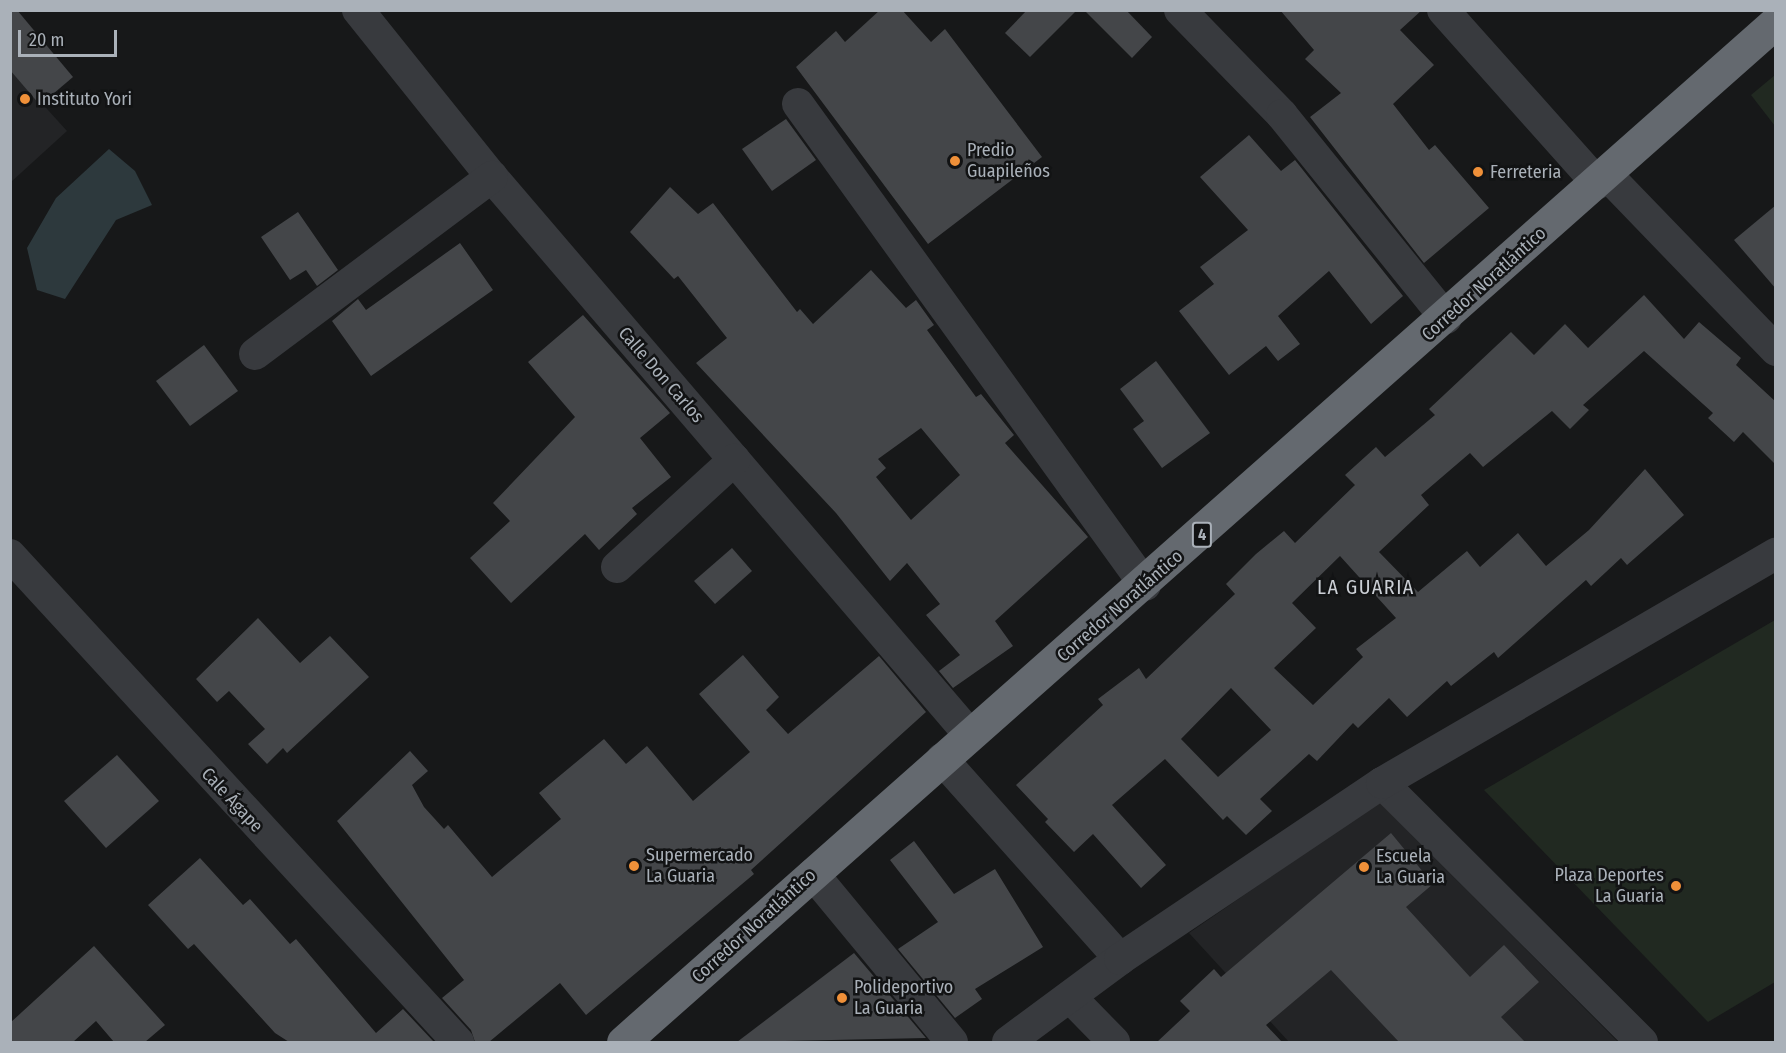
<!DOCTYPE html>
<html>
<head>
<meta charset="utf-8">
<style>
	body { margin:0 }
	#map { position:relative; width:1786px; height:1053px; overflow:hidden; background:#171819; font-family:"Fira Sans Condensed",sans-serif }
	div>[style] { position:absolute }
	.built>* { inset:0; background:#232426 }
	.green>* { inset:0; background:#212921 }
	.water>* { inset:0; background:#2d393d }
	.building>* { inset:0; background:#444649 }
	.street>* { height:32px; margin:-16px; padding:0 16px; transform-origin:16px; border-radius:16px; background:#383a3e }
	.highway>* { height:33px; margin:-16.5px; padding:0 16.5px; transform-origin:16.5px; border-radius:16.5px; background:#64696f }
	.dots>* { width:16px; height:16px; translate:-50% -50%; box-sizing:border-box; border:3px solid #121314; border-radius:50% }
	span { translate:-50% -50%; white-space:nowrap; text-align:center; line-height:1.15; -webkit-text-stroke:5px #121314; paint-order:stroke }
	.shield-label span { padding:2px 4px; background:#121314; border:2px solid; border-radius:4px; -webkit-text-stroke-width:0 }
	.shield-label { font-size:16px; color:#aab1b9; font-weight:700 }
	.poi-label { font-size:18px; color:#aab1b9 }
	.left { translate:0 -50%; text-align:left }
	.right { translate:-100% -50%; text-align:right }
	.street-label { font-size:18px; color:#aab1b9 }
	.neighbourhood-label { font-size:20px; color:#cbcfd5; letter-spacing:1.5px }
	.frame { position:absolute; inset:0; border:12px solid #aab1b9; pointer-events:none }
	.scale { position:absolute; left:18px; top:30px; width:99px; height:27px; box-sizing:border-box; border:3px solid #aab1b9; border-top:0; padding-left:8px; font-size:18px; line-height:21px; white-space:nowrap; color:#aab1b9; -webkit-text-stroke:4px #121314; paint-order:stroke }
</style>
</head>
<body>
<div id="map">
	<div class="built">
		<i style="clip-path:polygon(10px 68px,67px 131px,11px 182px,10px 182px)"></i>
		<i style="clip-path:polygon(1379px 802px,1618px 1042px,1289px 1042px,1189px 933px)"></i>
	</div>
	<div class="green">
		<i style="clip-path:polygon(1775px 75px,1775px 126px,1751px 95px)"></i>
		<i style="clip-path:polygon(1775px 620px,1775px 982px,1708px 1022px,1484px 790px)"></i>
	</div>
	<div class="water">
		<i style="clip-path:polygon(109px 149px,135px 171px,152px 205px,116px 220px,65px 299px,37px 290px,27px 248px,56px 198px)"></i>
	</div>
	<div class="building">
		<i style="clip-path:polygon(10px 10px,17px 10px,73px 77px,40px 105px,10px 70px)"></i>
		<i style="clip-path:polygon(880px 10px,902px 10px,931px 42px,945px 29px,1042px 157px,928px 244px,796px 67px,836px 31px,845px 42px)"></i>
		<i style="clip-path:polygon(1027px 10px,1077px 10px,1030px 57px,1005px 33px)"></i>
		<i style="clip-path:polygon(1084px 10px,1126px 10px,1152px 37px,1132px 58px)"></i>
		<i style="clip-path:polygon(1280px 10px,1422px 10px,1400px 30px,1434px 65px,1393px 104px,1429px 150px,1435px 145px,1489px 208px,1424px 263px,1310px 117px,1341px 93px,1305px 59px,1314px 50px)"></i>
		<i style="clip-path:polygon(786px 119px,816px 160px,772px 191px,742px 149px)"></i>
		<i style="clip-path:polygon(1249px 135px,1281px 171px,1295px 160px,1403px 296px,1371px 324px,1329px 271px,1278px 316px,1300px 344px,1278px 361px,1266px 346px,1229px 375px,1179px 311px,1214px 284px,1200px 267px,1248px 230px,1200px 177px)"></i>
		<i style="clip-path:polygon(evenodd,670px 187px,698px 214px,713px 203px,797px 312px,800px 309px,813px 324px,871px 270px,906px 308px,916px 300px,934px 325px,927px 330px,976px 397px,981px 394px,1014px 435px,1005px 443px,1088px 537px,995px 621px,1013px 646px,953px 688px,939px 671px,960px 655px,926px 615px,940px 604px,907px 563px,890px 581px,836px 513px,696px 363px,727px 338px,678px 276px,674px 279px,630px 232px,670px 187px,921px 428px,960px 475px,911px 520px,876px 477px,886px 468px,878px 459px,921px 428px)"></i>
		<i style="clip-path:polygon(1776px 205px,1776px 289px,1734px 240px)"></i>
		<i style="clip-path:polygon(298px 212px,338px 270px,317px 286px,306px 270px,290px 280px,261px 237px)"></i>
		<i style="clip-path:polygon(460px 243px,493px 290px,371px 376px,332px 321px,358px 299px,366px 310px)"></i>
		<i style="clip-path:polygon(evenodd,1644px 295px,1684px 339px,1699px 322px,1741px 358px,1736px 365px,1776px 402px,1776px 465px,1743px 432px,1734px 442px,1708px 418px,1713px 413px,1644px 351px,1583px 405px,1589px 410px,1570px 429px,1552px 411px,1483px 467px,1470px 453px,1421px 495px,1429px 505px,1379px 552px,1418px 592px,1467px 551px,1480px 567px,1518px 533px,1546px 566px,1589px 530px,1645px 469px,1684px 515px,1627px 565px,1621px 558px,1591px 586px,1586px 580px,1498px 658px,1494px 652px,1451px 686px,1447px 681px,1407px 717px,1389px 698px,1358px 728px,1353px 723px,1317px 761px,1309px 754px,1260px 799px,1272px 811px,1246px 835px,1227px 816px,1223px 820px,1165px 759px,1112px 805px,1166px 865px,1141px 888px,1093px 834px,1074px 852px,1045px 822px,1048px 819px,1016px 785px,1103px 705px,1098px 699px,1139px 668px,1146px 679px,1235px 594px,1226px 584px,1256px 554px,1284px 531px,1295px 543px,1355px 485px,1345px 475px,1376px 447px,1385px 457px,1435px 415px,1429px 409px,1511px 332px,1534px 355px,1565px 324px,1588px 348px,1644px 295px,1340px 556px,1396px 618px,1356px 649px,1363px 657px,1313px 705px,1274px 668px,1316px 628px,1292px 603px,1340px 556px,1644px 295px,1231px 688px,1271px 730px,1218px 777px,1181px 739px,1231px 688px)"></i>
		<i style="clip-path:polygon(583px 315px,670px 413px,640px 438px,671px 477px,632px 508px,637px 514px,599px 550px,585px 534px,511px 603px,470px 558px,510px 521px,493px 503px,575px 417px,528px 362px)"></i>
		<i style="clip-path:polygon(204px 345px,238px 391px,190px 426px,156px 381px)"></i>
		<i style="clip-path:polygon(1156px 361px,1210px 433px,1162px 468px,1133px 429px,1144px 421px,1120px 389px)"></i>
		<i style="clip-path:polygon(732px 548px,752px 571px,715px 604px,694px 581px)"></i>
		<i style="clip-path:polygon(258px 618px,300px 663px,330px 636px,369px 677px,287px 753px,283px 748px,267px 764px,248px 744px,265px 729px,229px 691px,217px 702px,196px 679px)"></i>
		<i style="clip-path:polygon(743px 655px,779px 697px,766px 710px,788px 734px,879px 656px,926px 712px,751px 870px,754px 874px,586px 1015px,560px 983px,489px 1042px,475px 1042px,471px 1030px,442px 998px,464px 980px,337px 821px,410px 751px,428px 771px,412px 785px,424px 807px,444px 829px,448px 825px,492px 877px,561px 819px,539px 793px,604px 739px,626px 764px,647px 746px,693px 801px,750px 752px,699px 694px)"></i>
		<i style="clip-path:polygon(117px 755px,159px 801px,106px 848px,64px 801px)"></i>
		<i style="clip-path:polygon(1391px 833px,1433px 884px,1406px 907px,1470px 977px,1504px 945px,1539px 982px,1501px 1017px,1525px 1042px,1399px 1042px,1331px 970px,1266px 1025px,1282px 1042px,1157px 1042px,1190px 1011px,1180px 1001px,1214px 969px,1221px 977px)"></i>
		<i style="clip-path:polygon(914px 841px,954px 894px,995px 869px,1043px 947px,975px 989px,982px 999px,955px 1018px,898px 949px,938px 922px,890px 860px)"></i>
		<i style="clip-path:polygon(200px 858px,243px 905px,250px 899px,290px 944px,296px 939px,376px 1033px,403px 1009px,434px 1042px,289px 1042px,275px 1033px,194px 944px,188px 949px,148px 905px)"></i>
		<i style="clip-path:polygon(94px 946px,165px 1025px,145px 1042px,114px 1042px,96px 1021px,73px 1042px,10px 1042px,10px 1023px)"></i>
		<i style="clip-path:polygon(854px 953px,926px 1038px,737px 1042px)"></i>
	</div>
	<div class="street">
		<i style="left:358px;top:10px;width:214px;rotate:51.3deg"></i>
		<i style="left:492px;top:177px;width:735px;rotate:49.42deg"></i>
		<i style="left:1180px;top:10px;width:146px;rotate:45.8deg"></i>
		<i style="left:1282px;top:115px;width:261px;rotate:51.1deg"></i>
		<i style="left:1443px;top:10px;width:232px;rotate:48.3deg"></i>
		<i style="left:798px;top:104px;width:593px;rotate:54.19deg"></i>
		<i style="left:1606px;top:174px;width:245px;rotate:46deg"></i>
		<i style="left:255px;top:354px;width:296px;rotate:-36.8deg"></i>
		<i style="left:10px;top:555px;width:662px;rotate:47.39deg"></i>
		<i style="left:617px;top:567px;width:159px;rotate:-42.4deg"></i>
		<i style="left:942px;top:759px;width:268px;rotate:48.3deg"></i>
		<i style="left:1382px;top:783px;width:367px;rotate:44.9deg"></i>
		<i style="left:813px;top:874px;width:218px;rotate:50.4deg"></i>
		<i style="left:1070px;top:997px;width:63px;rotate:45.6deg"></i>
		<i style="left:1008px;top:1042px;width:139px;rotate:-36.5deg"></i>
		<i style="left:1120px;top:959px;width:316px;rotate:-33.9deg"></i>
		<i style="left:1382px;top:783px;width:456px;rotate:-30.2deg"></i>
	</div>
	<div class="highway">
		<i style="left:623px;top:1042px;width:1539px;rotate:-41.5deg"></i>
	</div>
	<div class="dots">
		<i style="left:25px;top:99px;background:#ef9039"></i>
		<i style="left:955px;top:161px;background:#ef9039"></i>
		<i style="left:1478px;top:172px;background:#ef9039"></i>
		<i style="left:634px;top:866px;background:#ef9039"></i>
		<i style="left:1364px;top:867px;background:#ef9039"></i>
		<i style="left:1676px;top:886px;background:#ef9039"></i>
		<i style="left:842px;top:998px;background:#ef9039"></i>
	</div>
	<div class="shield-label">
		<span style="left:1202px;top:535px">4</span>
	</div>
	<div class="poi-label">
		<span class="left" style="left:37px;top:99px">Instituto Yori</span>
		<span class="left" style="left:967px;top:161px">Predio<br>Guapileños</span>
		<span class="left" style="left:1490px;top:172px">Ferreteria</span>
		<span class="left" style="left:646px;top:866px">Supermercado<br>La Guaria</span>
		<span class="left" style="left:1376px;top:867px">Escuela<br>La Guaria</span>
		<span class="right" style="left:1664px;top:886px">Plaza Deportes<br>La Guaria</span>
		<span class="left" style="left:854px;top:998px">Polideportivo<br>La Guaria</span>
	</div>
	<div class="street-label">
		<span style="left:1484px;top:284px;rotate:-42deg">Corredor Noratlántico</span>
		<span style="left:661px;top:375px;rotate:49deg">Calle Don Carlos</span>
		<span style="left:1120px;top:606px;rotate:-41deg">Corredor Noratlántico</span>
		<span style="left:232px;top:800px;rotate:47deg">Cale Ágape</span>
		<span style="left:754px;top:926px;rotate:-42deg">Corredor Noratlántico</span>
	</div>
	<div class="neighbourhood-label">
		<span style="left:1366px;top:587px">LA GUARIA</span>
	</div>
	<div class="frame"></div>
	<div class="scale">20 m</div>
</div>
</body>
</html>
